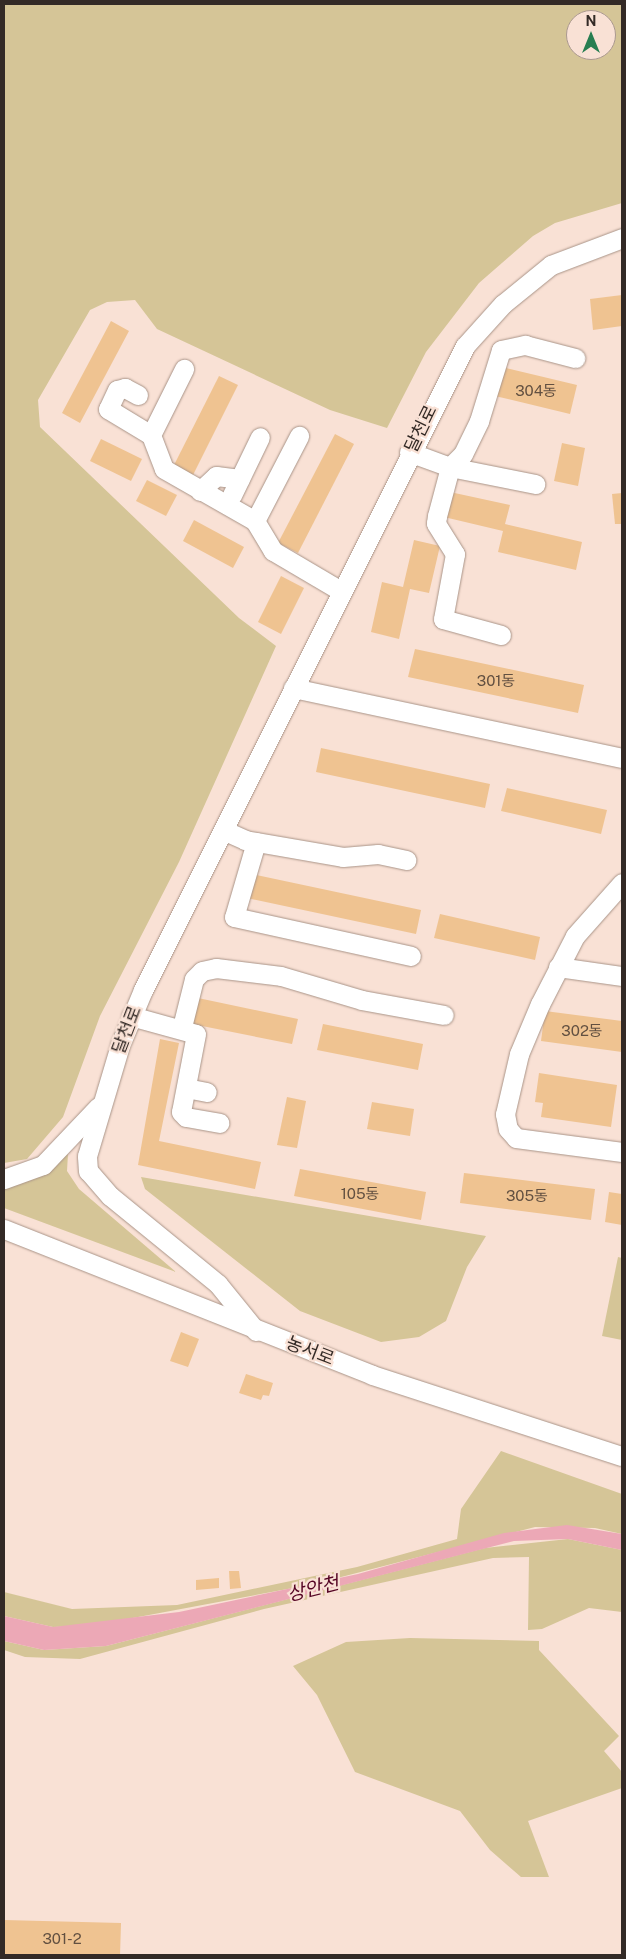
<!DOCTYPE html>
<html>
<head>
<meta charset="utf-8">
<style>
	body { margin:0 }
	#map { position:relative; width:626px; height:1959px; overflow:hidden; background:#f9e1d5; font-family:"Public Sans","Noto Sans KR",sans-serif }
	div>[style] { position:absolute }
	.green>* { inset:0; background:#d5c597 }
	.water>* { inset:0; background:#eca8b6 }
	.building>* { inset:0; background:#efc391 }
	.roads { filter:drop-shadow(0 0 1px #a99488) drop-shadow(0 0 1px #a99488) }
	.minor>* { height:19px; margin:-9.5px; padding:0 9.5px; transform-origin:9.5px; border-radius:9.5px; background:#fff }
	span { translate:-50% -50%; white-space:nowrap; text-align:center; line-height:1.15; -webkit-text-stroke:4.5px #f9e1d5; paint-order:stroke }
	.number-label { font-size:15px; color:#625041 }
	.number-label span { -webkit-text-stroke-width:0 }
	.street-label { font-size:18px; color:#332a26 }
	.water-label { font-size:19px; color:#550524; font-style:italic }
	.frame { position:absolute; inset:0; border:5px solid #332a26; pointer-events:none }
	.north { position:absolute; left:566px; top:10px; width:50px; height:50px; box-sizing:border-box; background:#f9e1d5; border:1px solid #aa988f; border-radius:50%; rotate:0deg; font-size:14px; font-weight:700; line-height:20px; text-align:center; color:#332a26 }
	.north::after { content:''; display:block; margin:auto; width:18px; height:22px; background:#287e51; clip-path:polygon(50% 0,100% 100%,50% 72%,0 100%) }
</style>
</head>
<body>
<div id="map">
	<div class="green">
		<i style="clip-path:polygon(evenodd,4px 4px,622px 4px,622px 203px,555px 223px,533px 236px,479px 283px,426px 352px,387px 428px,330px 410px,157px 329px,135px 300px,107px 302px,90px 310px,38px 400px,40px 427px,239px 618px,276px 646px,179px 862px,100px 1016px,63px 1117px,27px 1159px,4px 1163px,4px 4px,576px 20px,606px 20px,606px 50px,576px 50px,576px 20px)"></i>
		<i style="clip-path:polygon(68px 1154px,67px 1171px,79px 1189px,176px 1272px,4px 1208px,4px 1188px,37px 1177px)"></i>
		<i style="clip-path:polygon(141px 1177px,486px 1236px,467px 1267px,446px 1321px,419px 1337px,381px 1342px,300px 1311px,145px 1189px)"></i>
		<i style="clip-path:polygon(618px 1257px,622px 1258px,622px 1340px,602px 1336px)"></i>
		<i style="clip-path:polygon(501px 1451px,622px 1494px,622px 1534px,595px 1528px,535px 1527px,314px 1584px,90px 1626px,53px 1627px,4px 1616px,4px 1592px,72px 1609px,177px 1605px,357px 1567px,457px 1539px,461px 1509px)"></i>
		<i style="clip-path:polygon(568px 1539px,622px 1550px,622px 1612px,589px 1608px,542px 1629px,528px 1630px,529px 1557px,493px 1558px,264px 1609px,80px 1659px,25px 1657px,4px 1650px,4px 1641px,44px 1650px,106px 1646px,485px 1548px)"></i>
		<i style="clip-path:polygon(410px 1638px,539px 1641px,539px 1650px,619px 1736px,604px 1751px,622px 1772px,622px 1788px,528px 1821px,549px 1877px,521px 1877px,490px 1850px,460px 1811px,355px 1772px,317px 1695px,293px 1666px,346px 1642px)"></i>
	</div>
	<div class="water">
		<i style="clip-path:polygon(567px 1525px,622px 1534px,622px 1550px,568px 1539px,514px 1541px,106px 1646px,44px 1650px,4px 1641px,4px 1616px,53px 1627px,179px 1612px,358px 1574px,504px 1533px)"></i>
	</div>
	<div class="building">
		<i style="clip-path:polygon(622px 295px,622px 326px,593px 330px,590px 299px)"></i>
		<i style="clip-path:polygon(111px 321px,129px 331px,80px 423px,62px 413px)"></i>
		<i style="clip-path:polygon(502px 367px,577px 385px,570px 414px,495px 396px)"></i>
		<i style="clip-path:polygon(219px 376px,238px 385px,191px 479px,172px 469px)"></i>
		<i style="clip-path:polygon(335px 434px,354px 444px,298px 553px,278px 543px)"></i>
		<i style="clip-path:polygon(101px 439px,142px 459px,131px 481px,90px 461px)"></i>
		<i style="clip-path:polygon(562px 443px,585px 448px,578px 486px,554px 481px)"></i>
		<i style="clip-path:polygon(147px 480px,177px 495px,166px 516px,136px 501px)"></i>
		<i style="clip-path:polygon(450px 492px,510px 505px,505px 524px,582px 542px,576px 570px,498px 552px,503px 531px,444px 517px)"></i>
		<i style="clip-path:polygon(622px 493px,622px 524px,615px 524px,612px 494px)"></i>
		<i style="clip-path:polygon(194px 520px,244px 547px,233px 568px,183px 541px)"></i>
		<i style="clip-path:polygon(414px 540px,440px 546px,429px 593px,410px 589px,399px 639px,371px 632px,382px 582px,403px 587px)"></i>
		<i style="clip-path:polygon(281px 576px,304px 588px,281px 634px,258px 622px)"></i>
		<i style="clip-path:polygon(415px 649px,584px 685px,578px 713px,408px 677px)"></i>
		<i style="clip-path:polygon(321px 748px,490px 784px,485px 808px,316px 772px)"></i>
		<i style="clip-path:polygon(507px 788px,607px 810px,601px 834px,501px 811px)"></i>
		<i style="clip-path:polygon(252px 874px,421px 910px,416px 934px,247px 898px)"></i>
		<i style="clip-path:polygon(440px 914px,540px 937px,535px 960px,434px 938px)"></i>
		<i style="clip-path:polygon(198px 998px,298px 1019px,292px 1044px,192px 1024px)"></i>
		<i style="clip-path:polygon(545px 1011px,622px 1021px,622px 1052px,541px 1041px)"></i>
		<i style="clip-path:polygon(323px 1024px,423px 1044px,418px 1070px,317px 1050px)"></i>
		<i style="clip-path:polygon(160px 1039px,179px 1043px,159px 1141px,261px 1162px,255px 1189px,138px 1165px)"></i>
		<i style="clip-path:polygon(539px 1073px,617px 1085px,611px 1127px,541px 1117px,543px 1103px,535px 1102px)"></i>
		<i style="clip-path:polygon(287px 1097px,306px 1101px,297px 1148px,277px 1145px)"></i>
		<i style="clip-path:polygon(372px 1102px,414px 1109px,410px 1136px,367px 1129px)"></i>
		<i style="clip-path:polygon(300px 1169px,426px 1192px,421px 1220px,294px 1196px)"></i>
		<i style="clip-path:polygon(464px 1173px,595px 1189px,591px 1220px,460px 1203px)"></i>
		<i style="clip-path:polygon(609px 1192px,622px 1194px,622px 1225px,605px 1222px)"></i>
		<i style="clip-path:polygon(181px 1332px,199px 1339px,188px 1367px,170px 1361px)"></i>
		<i style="clip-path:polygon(246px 1374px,273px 1383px,269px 1396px,263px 1395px,261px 1400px,239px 1393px)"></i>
		<i style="clip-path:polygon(229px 1571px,239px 1571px,241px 1588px,230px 1589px)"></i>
		<i style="clip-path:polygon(219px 1578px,219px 1588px,196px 1590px,196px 1580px)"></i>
		<i style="clip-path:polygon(4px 1920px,121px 1923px,120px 1955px,4px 1955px)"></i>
	</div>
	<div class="roads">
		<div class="minor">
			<i style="left:138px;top:395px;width:15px;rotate:-152deg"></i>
			<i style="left:125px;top:388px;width:8px;rotate:166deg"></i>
			<i style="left:117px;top:390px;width:21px;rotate:115deg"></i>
			<i style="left:108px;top:409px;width:50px;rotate:31.2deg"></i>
			<i style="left:151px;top:435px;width:36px;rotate:69deg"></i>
			<i style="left:164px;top:469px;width:105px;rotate:29.7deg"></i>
			<i style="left:255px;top:521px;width:35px;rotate:59deg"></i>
			<i style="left:273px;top:551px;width:79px;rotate:30.5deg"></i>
			<i style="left:151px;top:435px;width:74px;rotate:-63.4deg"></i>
			<i style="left:409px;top:452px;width:44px;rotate:20.1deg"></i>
			<i style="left:450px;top:467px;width:87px;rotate:11.3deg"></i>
			<i style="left:200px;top:491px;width:22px;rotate:-43deg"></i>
			<i style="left:216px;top:476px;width:24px;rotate:7deg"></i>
			<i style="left:232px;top:495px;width:64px;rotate:-64.2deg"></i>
			<i style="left:255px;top:521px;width:96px;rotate:-62.6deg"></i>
			<i style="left:501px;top:635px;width:60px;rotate:-164.6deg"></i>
			<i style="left:443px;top:619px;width:66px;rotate:-79.5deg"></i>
			<i style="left:455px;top:554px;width:36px;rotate:-122deg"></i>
			<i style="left:436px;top:523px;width:7px;rotate:-82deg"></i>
			<i style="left:437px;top:516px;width:51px;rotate:-75.1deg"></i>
			<i style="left:450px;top:467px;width:18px;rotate:-45deg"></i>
			<i style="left:463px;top:454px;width:37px;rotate:-64deg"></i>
			<i style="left:479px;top:421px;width:74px;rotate:-72.8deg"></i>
			<i style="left:501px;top:350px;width:25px;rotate:-12deg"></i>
			<i style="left:525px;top:345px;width:52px;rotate:14.6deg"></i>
			<i style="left:293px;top:688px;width:336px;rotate:12deg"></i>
			<i style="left:223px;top:830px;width:24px;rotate:24deg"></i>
			<i style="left:245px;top:840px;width:99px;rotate:9.8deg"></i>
			<i style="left:343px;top:857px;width:35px;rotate:-5deg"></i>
			<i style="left:378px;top:854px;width:29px;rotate:12deg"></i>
			<i style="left:256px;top:842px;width:78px;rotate:106.3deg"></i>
			<i style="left:234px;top:917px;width:181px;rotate:12.4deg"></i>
			<i style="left:622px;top:883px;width:71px;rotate:131.6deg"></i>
			<i style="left:575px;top:936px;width:76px;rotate:117.2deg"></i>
			<i style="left:540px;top:1004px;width:54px;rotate:112.8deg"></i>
			<i style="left:519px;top:1054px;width:62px;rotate:103.1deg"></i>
			<i style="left:505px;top:1114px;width:15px;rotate:79deg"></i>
			<i style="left:508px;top:1129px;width:12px;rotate:48deg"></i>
			<i style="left:516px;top:1138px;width:107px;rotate:7.5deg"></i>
			<i style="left:558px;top:967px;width:65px;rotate:8deg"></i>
			<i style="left:131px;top:1016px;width:67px;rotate:15.5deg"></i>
			<i style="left:196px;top:1034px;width:79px;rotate:100.9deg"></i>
			<i style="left:181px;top:1112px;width:7px;rotate:45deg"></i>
			<i style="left:186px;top:1117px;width:34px;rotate:10deg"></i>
			<i style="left:182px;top:1027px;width:49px;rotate:-76deg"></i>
			<i style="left:194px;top:979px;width:11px;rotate:-45deg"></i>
			<i style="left:202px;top:971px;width:14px;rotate:-12deg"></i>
			<i style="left:216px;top:968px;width:65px;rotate:7deg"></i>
			<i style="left:281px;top:976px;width:84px;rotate:16.5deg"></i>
			<i style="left:362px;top:1000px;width:83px;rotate:10.4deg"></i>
			<i style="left:186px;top:1088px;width:21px;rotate:11deg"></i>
			<i style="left:4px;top:1179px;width:41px;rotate:-19.7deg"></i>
			<i style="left:43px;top:1165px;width:80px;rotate:-46.5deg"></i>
			<i style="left:4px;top:1229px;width:396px;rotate:21.6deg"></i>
			<i style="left:372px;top:1375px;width:263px;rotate:18deg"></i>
			<i style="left:256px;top:1331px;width:60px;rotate:-129deg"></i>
			<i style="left:218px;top:1284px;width:139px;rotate:-140.8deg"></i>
			<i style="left:110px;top:1196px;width:33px;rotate:-131deg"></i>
			<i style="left:88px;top:1171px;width:15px;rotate:-94deg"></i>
			<i style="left:87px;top:1156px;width:116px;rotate:-73.4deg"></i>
			<i style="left:120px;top:1045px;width:60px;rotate:-67.3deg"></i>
			<i style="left:143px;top:990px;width:720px;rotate:-63.43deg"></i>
			<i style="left:465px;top:346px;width:57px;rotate:-47.9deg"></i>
			<i style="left:503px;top:304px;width:62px;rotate:-39.1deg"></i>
			<i style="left:551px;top:265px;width:76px;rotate:-20.8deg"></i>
		</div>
	</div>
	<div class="number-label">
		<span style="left:536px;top:391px">304동</span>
		<span style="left:496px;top:681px">301동</span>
		<span style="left:582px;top:1031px">302동</span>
		<span style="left:360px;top:1194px">105동</span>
		<span style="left:527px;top:1196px">305동</span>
		<span style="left:62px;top:1939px">301-2</span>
	</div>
	<div class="street-label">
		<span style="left:421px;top:429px;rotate:-64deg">달천로</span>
		<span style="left:127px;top:1030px;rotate:-69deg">달천로</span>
		<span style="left:310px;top:1351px;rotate:21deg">농서로</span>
	</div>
	<div class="water-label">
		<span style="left:313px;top:1589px;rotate:-14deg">상안천</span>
	</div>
	<div class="frame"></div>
	<div class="north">N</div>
</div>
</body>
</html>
